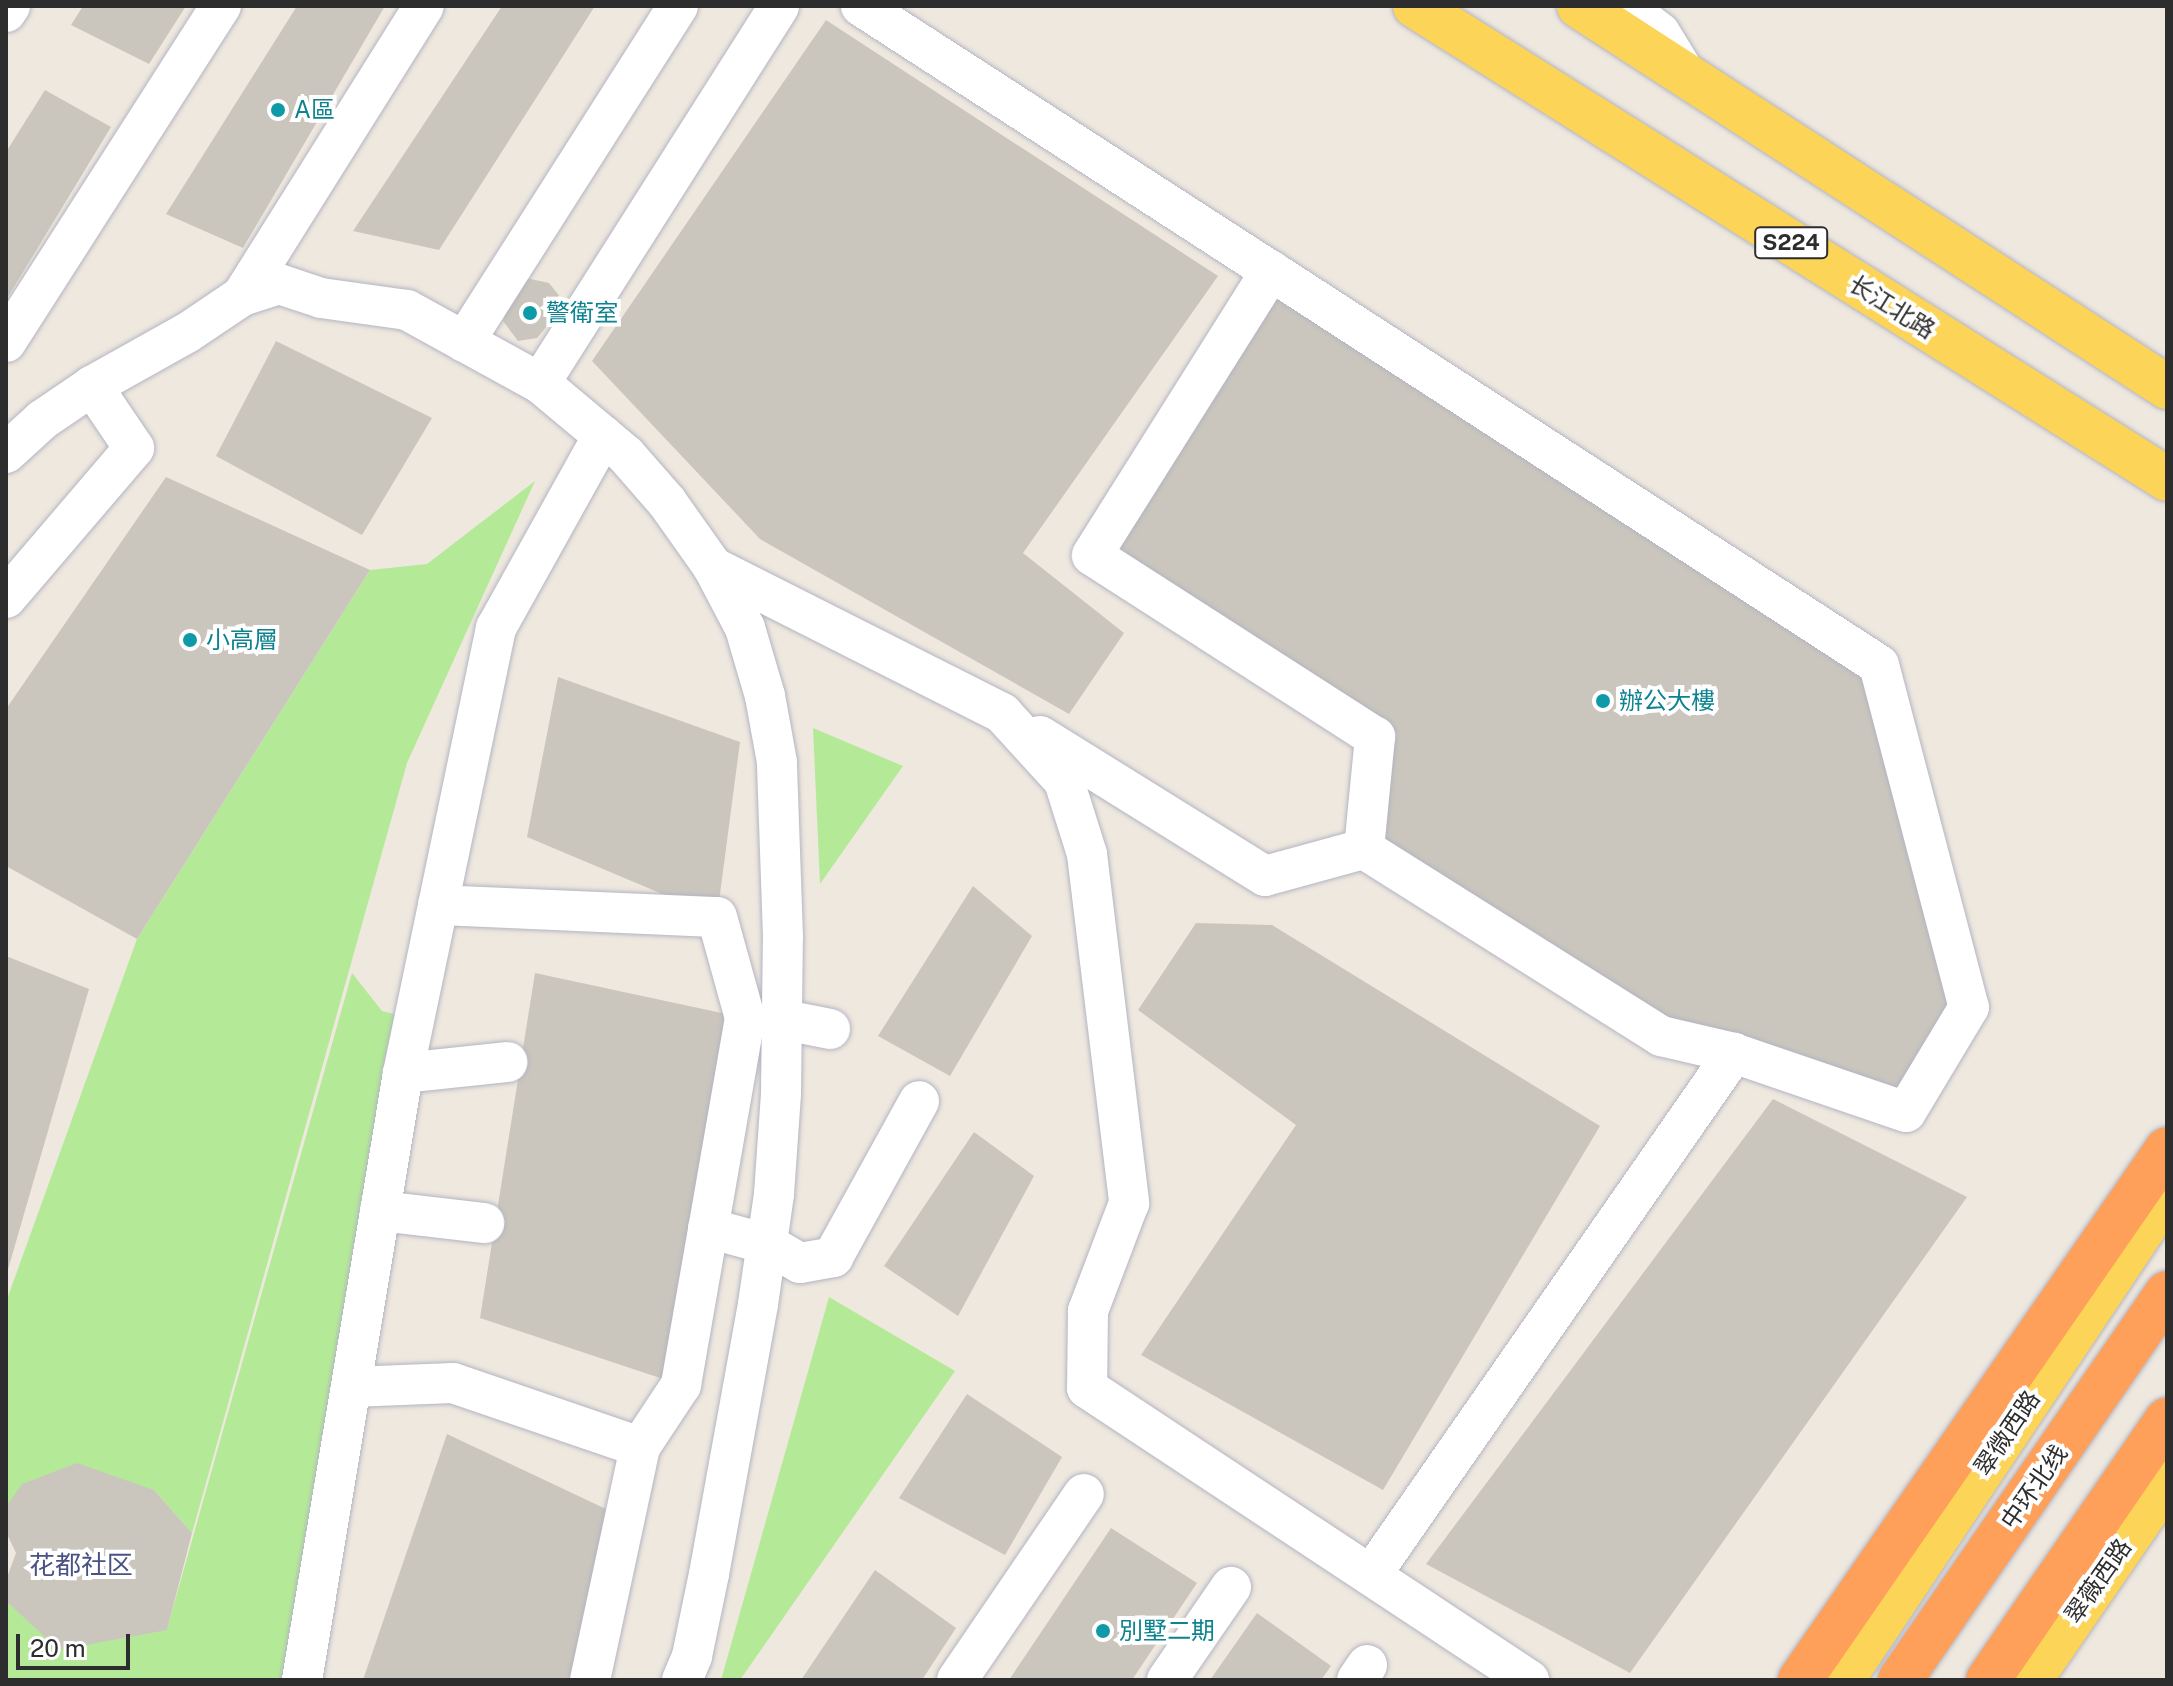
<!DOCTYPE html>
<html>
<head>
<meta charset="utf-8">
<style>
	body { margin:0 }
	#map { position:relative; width:2173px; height:1686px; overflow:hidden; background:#efe8df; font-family:"Public Sans","Noto Sans SC",sans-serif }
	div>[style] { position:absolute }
	.green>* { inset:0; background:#b4ea97 }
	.building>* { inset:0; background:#cbc6bd }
	.roads { filter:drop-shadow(0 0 2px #b3b5c2) drop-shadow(0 0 2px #b3b5c2) }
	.minor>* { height:40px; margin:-20px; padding:0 20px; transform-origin:20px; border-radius:20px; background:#fff }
	.major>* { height:44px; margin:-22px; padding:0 22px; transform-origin:22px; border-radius:22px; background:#fcd457 }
	.highway>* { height:44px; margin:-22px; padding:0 22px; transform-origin:22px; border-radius:22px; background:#ffa05a }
	.dots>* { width:22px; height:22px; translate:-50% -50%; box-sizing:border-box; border:4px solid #fff; border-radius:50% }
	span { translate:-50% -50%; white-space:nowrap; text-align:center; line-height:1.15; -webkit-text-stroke:8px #fff; paint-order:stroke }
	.shield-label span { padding:2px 6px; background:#fff; border:2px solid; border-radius:6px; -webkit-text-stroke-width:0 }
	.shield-label { font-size:22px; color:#2d2d2d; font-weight:700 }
	.culture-label { font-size:24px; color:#0d838f }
	.left { translate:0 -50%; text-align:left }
	.street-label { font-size:24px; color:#2d2d2d }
	.neighbourhood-label { font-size:26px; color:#495383 }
	.frame { position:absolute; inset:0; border:8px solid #2d2d2d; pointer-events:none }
	.scale { position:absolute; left:16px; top:1634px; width:114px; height:36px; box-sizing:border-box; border:4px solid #2d2d2d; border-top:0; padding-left:10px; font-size:24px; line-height:28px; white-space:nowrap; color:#2d2d2d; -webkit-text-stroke:6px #fff; paint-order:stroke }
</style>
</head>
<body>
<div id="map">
	<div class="green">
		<i style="clip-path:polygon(535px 481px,407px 763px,192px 1533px,154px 1490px,6px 1511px,6px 1302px,137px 939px,370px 570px,427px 564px)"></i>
		<i style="clip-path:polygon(813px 728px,903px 766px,820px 884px)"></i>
		<i style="clip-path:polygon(352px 973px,382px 1011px,414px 1019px,302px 1680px,6px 1680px,6px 1598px,167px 1629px)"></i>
		<i style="clip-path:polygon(829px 1297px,955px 1371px,740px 1680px,721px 1680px)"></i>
	</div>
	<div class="building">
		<i style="clip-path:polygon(83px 6px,186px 6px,149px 64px,71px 25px)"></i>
		<i style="clip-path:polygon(297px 6px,385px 6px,243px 248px,166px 214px)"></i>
		<i style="clip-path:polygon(502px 6px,595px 6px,439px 250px,353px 231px)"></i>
		<i style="clip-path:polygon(826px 20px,1218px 276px,1023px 553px,1124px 633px,1069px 714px,760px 539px,592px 361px)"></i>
		<i style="clip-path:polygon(45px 90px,111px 127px,6px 300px,6px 152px)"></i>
		<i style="clip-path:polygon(1271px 271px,1879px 665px,1969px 1007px,1906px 1112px,1661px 1036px,1364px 849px,1375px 737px,1092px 555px)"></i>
		<i style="clip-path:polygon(526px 278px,549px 283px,561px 298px,552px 320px,537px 338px,518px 341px,503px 321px,507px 306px)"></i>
		<i style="clip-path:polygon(276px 341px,432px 418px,362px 535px,216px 456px)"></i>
		<i style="clip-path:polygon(166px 477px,370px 570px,137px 939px,6px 866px,6px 709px)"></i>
		<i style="clip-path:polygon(558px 677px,740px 742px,717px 917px,527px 837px)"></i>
		<i style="clip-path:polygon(973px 886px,1032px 936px,950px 1076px,878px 1036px)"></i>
		<i style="clip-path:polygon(1196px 923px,1272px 925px,1600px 1126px,1383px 1490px,1141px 1355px,1296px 1125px,1138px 1010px)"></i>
		<i style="clip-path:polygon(6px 956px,89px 989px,7px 1273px,6px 1273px)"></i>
		<i style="clip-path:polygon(535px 973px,745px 1018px,681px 1385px,480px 1318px)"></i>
		<i style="clip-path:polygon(1773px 1099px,1967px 1197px,1630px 1673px,1426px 1564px)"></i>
		<i style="clip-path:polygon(974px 1132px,1034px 1176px,958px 1316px,884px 1266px)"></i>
		<i style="clip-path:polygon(967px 1394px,1062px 1457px,1005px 1555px,899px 1498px)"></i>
		<i style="clip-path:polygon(447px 1434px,625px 1518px,580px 1680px,363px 1680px)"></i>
		<i style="clip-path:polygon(77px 1463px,154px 1490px,192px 1533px,167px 1630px,59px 1650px,6px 1601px,6px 1580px,16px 1553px,6px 1532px,6px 1507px,22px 1484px)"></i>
		<i style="clip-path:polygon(1111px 1528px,1197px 1583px,1132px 1680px,1009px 1680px)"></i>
		<i style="clip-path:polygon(875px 1570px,956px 1628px,922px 1680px,801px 1680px)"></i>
		<i style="clip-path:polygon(1257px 1613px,1331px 1666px,1321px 1680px,1210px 1680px)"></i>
	</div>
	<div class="roads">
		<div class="minor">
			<i style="left:861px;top:6px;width:488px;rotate:32.9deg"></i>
			<i style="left:1271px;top:271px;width:724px;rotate:32.94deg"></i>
			<i style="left:1879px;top:665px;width:354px;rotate:75.3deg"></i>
			<i style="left:1969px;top:1007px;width:122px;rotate:121deg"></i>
			<i style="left:1906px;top:1112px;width:182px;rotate:-161.1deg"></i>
			<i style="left:1734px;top:1053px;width:75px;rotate:-166.9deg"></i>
			<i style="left:1661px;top:1036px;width:351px;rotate:-147.8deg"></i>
			<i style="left:1364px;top:849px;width:113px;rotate:-84.4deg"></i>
			<i style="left:1375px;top:737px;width:336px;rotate:-147.3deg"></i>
			<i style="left:1092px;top:555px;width:336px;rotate:-57.8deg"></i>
			<i style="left:1625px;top:6px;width:44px;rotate:37.6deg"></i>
			<i style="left:1660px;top:33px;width:46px;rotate:58.4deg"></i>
			<i style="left:6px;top:12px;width:7px;rotate:-56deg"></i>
			<i style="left:242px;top:296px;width:342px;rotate:-57.9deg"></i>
			<i style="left:6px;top:342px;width:399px;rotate:-57.4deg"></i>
			<i style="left:464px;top:342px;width:398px;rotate:-57.5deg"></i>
			<i style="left:6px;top:453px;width:49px;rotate:-42.5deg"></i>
			<i style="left:42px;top:420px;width:60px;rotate:-34.2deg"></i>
			<i style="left:92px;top:386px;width:109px;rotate:-29.2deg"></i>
			<i style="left:187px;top:333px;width:66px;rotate:-33.9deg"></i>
			<i style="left:242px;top:296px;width:39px;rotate:-18deg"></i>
			<i style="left:279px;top:284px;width:44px;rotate:18.4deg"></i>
			<i style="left:321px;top:298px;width:87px;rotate:7.9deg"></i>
			<i style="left:407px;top:310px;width:152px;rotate:28.8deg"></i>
			<i style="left:713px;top:567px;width:324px;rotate:26.8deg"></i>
			<i style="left:1002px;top:713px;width:92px;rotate:47.6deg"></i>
			<i style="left:1064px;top:781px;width:77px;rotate:72.5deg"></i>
			<i style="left:1087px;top:854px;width:352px;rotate:83.1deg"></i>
			<i style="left:1129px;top:1203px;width:116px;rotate:110.8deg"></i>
			<i style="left:1088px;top:1311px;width:77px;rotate:90.7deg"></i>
			<i style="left:1087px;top:1388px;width:530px;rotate:33.45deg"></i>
			<i style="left:6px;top:598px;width:197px;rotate:-49.5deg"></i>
			<i style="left:134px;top:448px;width:75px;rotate:-124.1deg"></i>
			<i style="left:1040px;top:736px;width:265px;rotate:31.9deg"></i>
			<i style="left:1265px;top:876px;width:103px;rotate:-15.3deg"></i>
			<i style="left:438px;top:905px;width:279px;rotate:2.5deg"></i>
			<i style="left:717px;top:917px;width:105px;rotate:74.5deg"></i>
			<i style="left:745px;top:1018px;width:373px;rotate:99.9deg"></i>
			<i style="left:681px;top:1385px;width:74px;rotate:123.5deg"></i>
			<i style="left:780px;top:1019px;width:51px;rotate:11.3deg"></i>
			<i style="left:403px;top:1073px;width:105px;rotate:-6deg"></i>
			<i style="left:380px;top:1211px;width:105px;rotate:6.6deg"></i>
			<i style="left:708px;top:1228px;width:61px;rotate:15.2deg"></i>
			<i style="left:767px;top:1244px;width:38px;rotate:30deg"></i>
			<i style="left:800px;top:1263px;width:34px;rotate:-10deg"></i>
			<i style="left:833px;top:1257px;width:178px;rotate:-61.1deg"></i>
			<i style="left:351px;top:1387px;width:102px;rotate:-2.2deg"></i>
			<i style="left:453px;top:1383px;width:198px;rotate:18.9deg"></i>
			<i style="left:640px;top:1447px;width:238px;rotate:102.1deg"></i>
			<i style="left:1371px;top:1575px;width:636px;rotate:-55.19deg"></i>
			<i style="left:302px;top:1680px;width:615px;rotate:-80.55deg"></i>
			<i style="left:403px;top:1073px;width:455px;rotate:-78.2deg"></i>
			<i style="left:496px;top:628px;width:220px;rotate:-60.9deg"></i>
			<i style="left:682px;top:1680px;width:26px;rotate:-67deg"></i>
			<i style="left:692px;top:1656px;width:84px;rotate:-78.3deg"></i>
			<i style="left:709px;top:1574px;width:274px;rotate:-79.7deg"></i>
			<i style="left:758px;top:1304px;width:111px;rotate:-81.7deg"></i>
			<i style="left:774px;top:1194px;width:101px;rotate:-86deg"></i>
			<i style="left:781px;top:1093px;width:156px;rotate:-89.3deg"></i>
			<i style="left:783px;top:937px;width:175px;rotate:-92deg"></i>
			<i style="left:777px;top:762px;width:67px;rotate:-100.3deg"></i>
			<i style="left:765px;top:696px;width:71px;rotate:-106.4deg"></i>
			<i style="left:745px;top:628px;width:69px;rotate:-117.7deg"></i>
			<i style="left:713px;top:567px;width:80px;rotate:-125.3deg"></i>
			<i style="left:667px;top:502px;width:62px;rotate:-131.1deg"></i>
			<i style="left:626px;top:455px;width:112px;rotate:-140.1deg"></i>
			<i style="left:540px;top:383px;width:446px;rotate:-57.6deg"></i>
			<i style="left:957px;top:1680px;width:225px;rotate:-55.7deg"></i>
			<i style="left:1167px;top:1680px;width:113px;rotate:-55.5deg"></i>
			<i style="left:1357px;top:1680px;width:18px;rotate:-56deg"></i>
		</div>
		<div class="major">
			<i style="left:1415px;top:6px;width:888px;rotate:32.17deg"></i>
			<i style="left:1579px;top:6px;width:701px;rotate:32.94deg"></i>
			<i style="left:1842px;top:1680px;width:560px;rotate:-56.28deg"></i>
			<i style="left:2153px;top:1214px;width:33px;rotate:-65deg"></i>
			<i style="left:2030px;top:1680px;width:242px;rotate:-55.5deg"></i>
		</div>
		<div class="highway">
			<i style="left:1800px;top:1680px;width:645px;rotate:-55.35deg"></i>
			<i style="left:1900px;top:1680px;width:470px;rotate:-55.4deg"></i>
			<i style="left:1988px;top:1680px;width:316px;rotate:-55.5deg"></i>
		</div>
	</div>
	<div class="dots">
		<i style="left:278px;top:110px;background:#0f9aa8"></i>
		<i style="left:530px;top:313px;background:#0f9aa8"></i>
		<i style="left:190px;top:640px;background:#0f9aa8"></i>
		<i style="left:1603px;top:701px;background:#0f9aa8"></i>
		<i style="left:1103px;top:1631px;background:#0f9aa8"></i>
	</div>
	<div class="shield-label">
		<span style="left:1791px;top:243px">S224</span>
	</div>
	<div class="culture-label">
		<span class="left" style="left:294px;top:110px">A區</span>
		<span class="left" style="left:546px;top:313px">警衛室</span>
		<span class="left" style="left:206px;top:640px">小高層</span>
		<span class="left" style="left:1619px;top:701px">辦公大樓</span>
		<span class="left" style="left:1119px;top:1631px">別墅二期</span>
	</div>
	<div class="street-label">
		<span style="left:1892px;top:307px;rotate:32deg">长江北路</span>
		<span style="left:2007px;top:1433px;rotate:-56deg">翠微西路</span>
		<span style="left:2034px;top:1487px;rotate:-55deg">中环北线</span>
		<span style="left:2098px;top:1581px;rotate:-55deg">翠薇西路</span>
	</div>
	<div class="neighbourhood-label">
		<span style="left:81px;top:1565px">花都社区</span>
	</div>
	<div class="frame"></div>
	<div class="scale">20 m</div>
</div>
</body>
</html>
